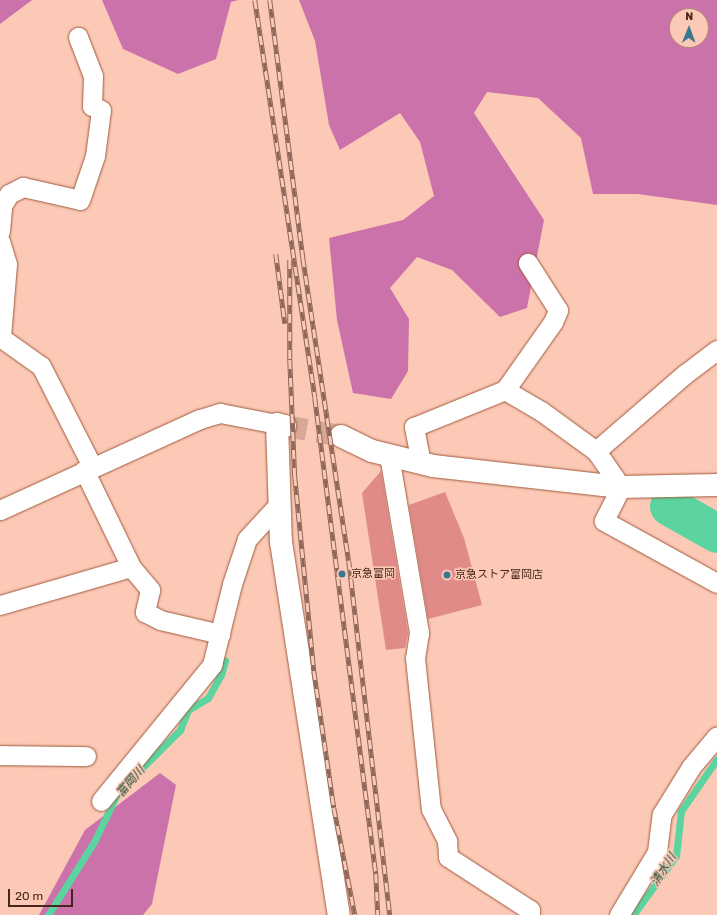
<!DOCTYPE html>
<html>
<head>
<meta charset="utf-8">
<style>
	body { margin:0 }
	#map { position:relative; width:717px; height:915px; overflow:hidden; background:#fbc9b6; font-family:Rubik,"Noto Sans JP",sans-serif }
	div>[style] { position:absolute }
	.forest>* { inset:0; background:#cc72ab }
	.stream>* { height:7px; margin:-3.5px; padding:0 3.5px; transform-origin:3.5px; border-radius:3.5px; background:#5bd4a0 }
	.river>* { height:39px; margin:-19.5px; padding:0 19.5px; transform-origin:19.5px; border-radius:19.5px; background:#5bd4a0 }
	.building>* { inset:0; background:#e08b88 }
	.secondary-tunnel>* { height:22px; margin-top:-11px; transform-origin:0; background:repeating-linear-gradient(90deg,#d7a897 0 22px,transparent 0 33px) }
	.roads { filter:drop-shadow(0 0 1px #a1593b) drop-shadow(0 0 1px #a1593b) }
	.street>* { height:19px; margin:-9.5px; padding:0 9.5px; transform-origin:9.5px; border-radius:9.5px; background:#fff }
	.secondary>* { height:22px; margin:-11px; padding:0 11px; transform-origin:11px; border-radius:11px; background:#fff }
	.rail>* { height:4.5px; margin-top:-2.25px; transform-origin:0; background:repeating-linear-gradient(90deg,#fbc9b6 0 9px,#8f6759 0 18px); box-sizing:border-box; border-block:1px solid #8f6759 }
	.dots>* { width:11px; height:11px; translate:-50% -50%; box-sizing:border-box; border:2px solid #fbc9b6; border-radius:50% }
	span { translate:-50% -50%; white-space:nowrap; text-align:center; line-height:1.15; -webkit-text-stroke:3px #fbc9b6; paint-order:stroke }
	.poi-label { font-size:11px; color:#46261a }
	.left { translate:0 -50%; text-align:left }
	.water-label { font-size:12px; color:#114530; font-style:italic }
	.north { position:absolute; left:669px; top:8px; width:40px; height:40px; box-sizing:border-box; background:#fbc9b6; border:1px solid #b38878; border-radius:50%; rotate:1deg; font-size:11px; font-weight:700; line-height:16px; text-align:center; color:#46261a }
	.north::after { content:''; display:block; margin:auto; width:14px; height:18px; background:#39788d; clip-path:polygon(50% 0,100% 100%,50% 72%,0 100%) }
	.scale { position:absolute; left:8px; top:889px; width:65px; height:18px; box-sizing:border-box; border:2px solid #46261a; border-top:0; padding-left:5px; font-size:12px; line-height:14px; white-space:nowrap; color:#46261a; -webkit-text-stroke:3px #fbc9b6; paint-order:stroke }
</style>
</head>
<body>
<div id="map">
	<div class="forest">
		<i style="clip-path:polygon(0 0,32px 0,0 24px)"></i>
		<i style="clip-path:polygon(102px 0,238px 0,231px 2px,216px 59px,178px 74px,123px 49px)"></i>
		<i style="clip-path:polygon(evenodd,299px 0,717px 0,717px 205px,638px 194px,593px 194px,581px 138px,538px 98px,487px 92px,474px 113px,544px 220px,527px 308px,500px 317px,452px 270px,417px 257px,390px 288px,409px 319px,408px 371px,391px 399px,353px 393px,337px 320px,329px 238px,403px 220px,434px 196px,420px 142px,400px 113px,340px 150px,329px 125px,315px 41px,299px 0,677px 16px,701px 16px,701px 40px,677px 40px,677px 16px)"></i>
		<i style="clip-path:polygon(160px 773px,176px 785px,152px 904px,143px 915px,39px 915px,85px 830px)"></i>
	</div>
	<div class="stream">
		<i style="left:48px;top:915px;width:86px;rotate:-57.8deg"></i>
		<i style="left:94px;top:842px;width:55px;rotate:-64.4deg"></i>
		<i style="left:118px;top:792px;width:88px;rotate:-45deg"></i>
		<i style="left:180px;top:730px;width:22px;rotate:-68deg"></i>
		<i style="left:188px;top:710px;width:23px;rotate:-31deg"></i>
		<i style="left:208px;top:698px;width:26px;rotate:-61deg"></i>
		<i style="left:221px;top:675px;width:15px;rotate:-74deg"></i>
		<i style="left:633px;top:915px;width:73px;rotate:-53.9deg"></i>
		<i style="left:676px;top:856px;width:45px;rotate:-83.7deg"></i>
		<i style="left:681px;top:811px;width:63px;rotate:-55.3deg"></i>
	</div>
	<div class="river">
		<i style="left:669px;top:506px;width:55px;rotate:29.4deg"></i>
	</div>
	<div class="building">
		<i style="clip-path:polygon(381px 471px,408px 633px,405px 648px,386px 650px,362px 493px)"></i>
		<i style="clip-path:polygon(445px 492px,464px 538px,482px 605px,428px 619px,409px 505px)"></i>
	</div>
	<div class="secondary-tunnel">
		<i style="left:285px;top:426px;width:57px;rotate:10.1deg"></i>
	</div>
	<div class="roads">
		<div class="street">
			<i style="left:0;top:231px;width:25px;rotate:-85deg"></i>
			<i style="left:2px;top:206px;width:14px;rotate:-60deg"></i>
			<i style="left:9px;top:194px;width:16px;rotate:-27deg"></i>
			<i style="left:23px;top:187px;width:58px;rotate:12.8deg"></i>
			<i style="left:80px;top:200px;width:46px;rotate:-71.2deg"></i>
			<i style="left:95px;top:156px;width:46px;rotate:-82.6deg"></i>
			<i style="left:101px;top:110px;width:10px;rotate:-156deg"></i>
			<i style="left:92px;top:106px;width:30px;rotate:-88deg"></i>
			<i style="left:93px;top:76px;width:42px;rotate:-111deg"></i>
			<i style="left:0;top:241px;width:24px;rotate:73deg"></i>
			<i style="left:7px;top:264px;width:73px;rotate:94.7deg"></i>
			<i style="left:0;top:337px;width:50px;rotate:35.3deg"></i>
			<i style="left:41px;top:366px;width:112px;rotate:63deg"></i>
			<i style="left:505px;top:390px;width:42px;rotate:30.3deg"></i>
			<i style="left:541px;top:411px;width:68px;rotate:36deg"></i>
			<i style="left:596px;top:451px;width:44px;rotate:55.2deg"></i>
			<i style="left:621px;top:487px;width:38px;rotate:117deg"></i>
			<i style="left:604px;top:521px;width:129px;rotate:28.8deg"></i>
			<i style="left:596px;top:451px;width:118px;rotate:-40.9deg"></i>
			<i style="left:685px;top:374px;width:40px;rotate:-37deg"></i>
			<i style="left:389px;top:455px;width:181px;rotate:80.4deg"></i>
			<i style="left:419px;top:633px;width:25px;rotate:99deg"></i>
			<i style="left:415px;top:658px;width:152px;rotate:84deg"></i>
			<i style="left:431px;top:809px;width:36px;rotate:63deg"></i>
			<i style="left:447px;top:841px;width:16px;rotate:86deg"></i>
			<i style="left:448px;top:857px;width:98px;rotate:32.9deg"></i>
			<i style="left:530px;top:910px;width:5px;rotate:90deg"></i>
			<i style="left:421px;top:463px;width:37px;rotate:-101deg"></i>
			<i style="left:414px;top:427px;width:98px;rotate:-22.1deg"></i>
			<i style="left:505px;top:390px;width:83px;rotate:-54.8deg"></i>
			<i style="left:553px;top:322px;width:13px;rotate:-67deg"></i>
			<i style="left:558px;top:310px;width:56px;rotate:-122.6deg"></i>
			<i style="left:84px;top:470px;width:108px;rotate:64.1deg"></i>
			<i style="left:0;top:510px;width:220px;rotate:-24.5deg"></i>
			<i style="left:200px;top:419px;width:21px;rotate:-17deg"></i>
			<i style="left:220px;top:413px;width:58px;rotate:10.9deg"></i>
			<i style="left:0;top:605px;width:136px;rotate:-16.2deg"></i>
			<i style="left:131px;top:567px;width:30px;rotate:50deg"></i>
			<i style="left:150px;top:590px;width:23px;rotate:103deg"></i>
			<i style="left:145px;top:612px;width:17px;rotate:28deg"></i>
			<i style="left:160px;top:620px;width:62px;rotate:13.1deg"></i>
			<i style="left:0;top:755px;width:86px;rotate:0.7deg"></i>
			<i style="left:101px;top:801px;width:176px;rotate:-50.8deg"></i>
			<i style="left:212px;top:665px;width:83px;rotate:-76.1deg"></i>
			<i style="left:232px;top:584px;width:47px;rotate:-71.6deg"></i>
			<i style="left:247px;top:539px;width:46px;rotate:-47.6deg"></i>
			<i style="left:619px;top:915px;width:74px;rotate:-58.9deg"></i>
			<i style="left:657px;top:852px;width:38px;rotate:-83deg"></i>
			<i style="left:662px;top:814px;width:55px;rotate:-58.3deg"></i>
			<i style="left:691px;top:767px;width:40px;rotate:-50deg"></i>
		</div>
		<div class="secondary">
			<i style="left:285px;top:426px;width:8px;rotate:-166deg"></i>
			<i style="left:277px;top:424px;width:118px;rotate:88.1deg"></i>
			<i style="left:281px;top:542px;width:377px;rotate:81.2deg"></i>
			<i style="left:341px;top:436px;width:34px;rotate:26deg"></i>
			<i style="left:372px;top:451px;width:63px;rotate:13.8deg"></i>
			<i style="left:433px;top:466px;width:189px;rotate:6.4deg"></i>
			<i style="left:621px;top:487px;width:96px;rotate:-1.2deg"></i>
		</div>
	</div>
	<div class="rail">
		<i style="left:255px;top:0;width:402px;rotate:81.4deg"></i>
		<i style="left:315px;top:398px;width:480px;rotate:82.7deg"></i>
		<i style="left:376px;top:874px;width:41px;rotate:87.2deg"></i>
		<i style="left:270px;top:0;width:260px;rotate:82.7deg"></i>
		<i style="left:303px;top:258px;width:306px;rotate:81.4deg"></i>
		<i style="left:349px;top:561px;width:356px;rotate:83.4deg"></i>
		<i style="left:276px;top:254px;width:70px;rotate:82.6deg"></i>
		<i style="left:290px;top:260px;width:100px;rotate:90deg"></i>
		<i style="left:290px;top:360px;width:117px;rotate:87.6deg"></i>
		<i style="left:295px;top:477px;width:195px;rotate:84.4deg"></i>
		<i style="left:314px;top:671px;width:138px;rotate:81.7deg"></i>
		<i style="left:334px;top:808px;width:109px;rotate:78.9deg"></i>
	</div>
	<div class="dots">
		<i style="left:342px;top:574px;background:#39788d"></i>
		<i style="left:447px;top:575px;background:#39788d"></i>
	</div>
	<div class="poi-label">
		<span class="left" style="left:351px;top:574px">京急富岡</span>
		<span class="left" style="left:455px;top:575px">京急ストア富岡店</span>
	</div>
	<div class="water-label">
		<span style="left:131px;top:782px;rotate:-49deg">富岡川</span>
		<span style="left:664px;top:870px;rotate:-57deg">清水川</span>
	</div>
	<div class="north">N</div>
	<div class="scale">20 m</div>
</div>
</body>
</html>
